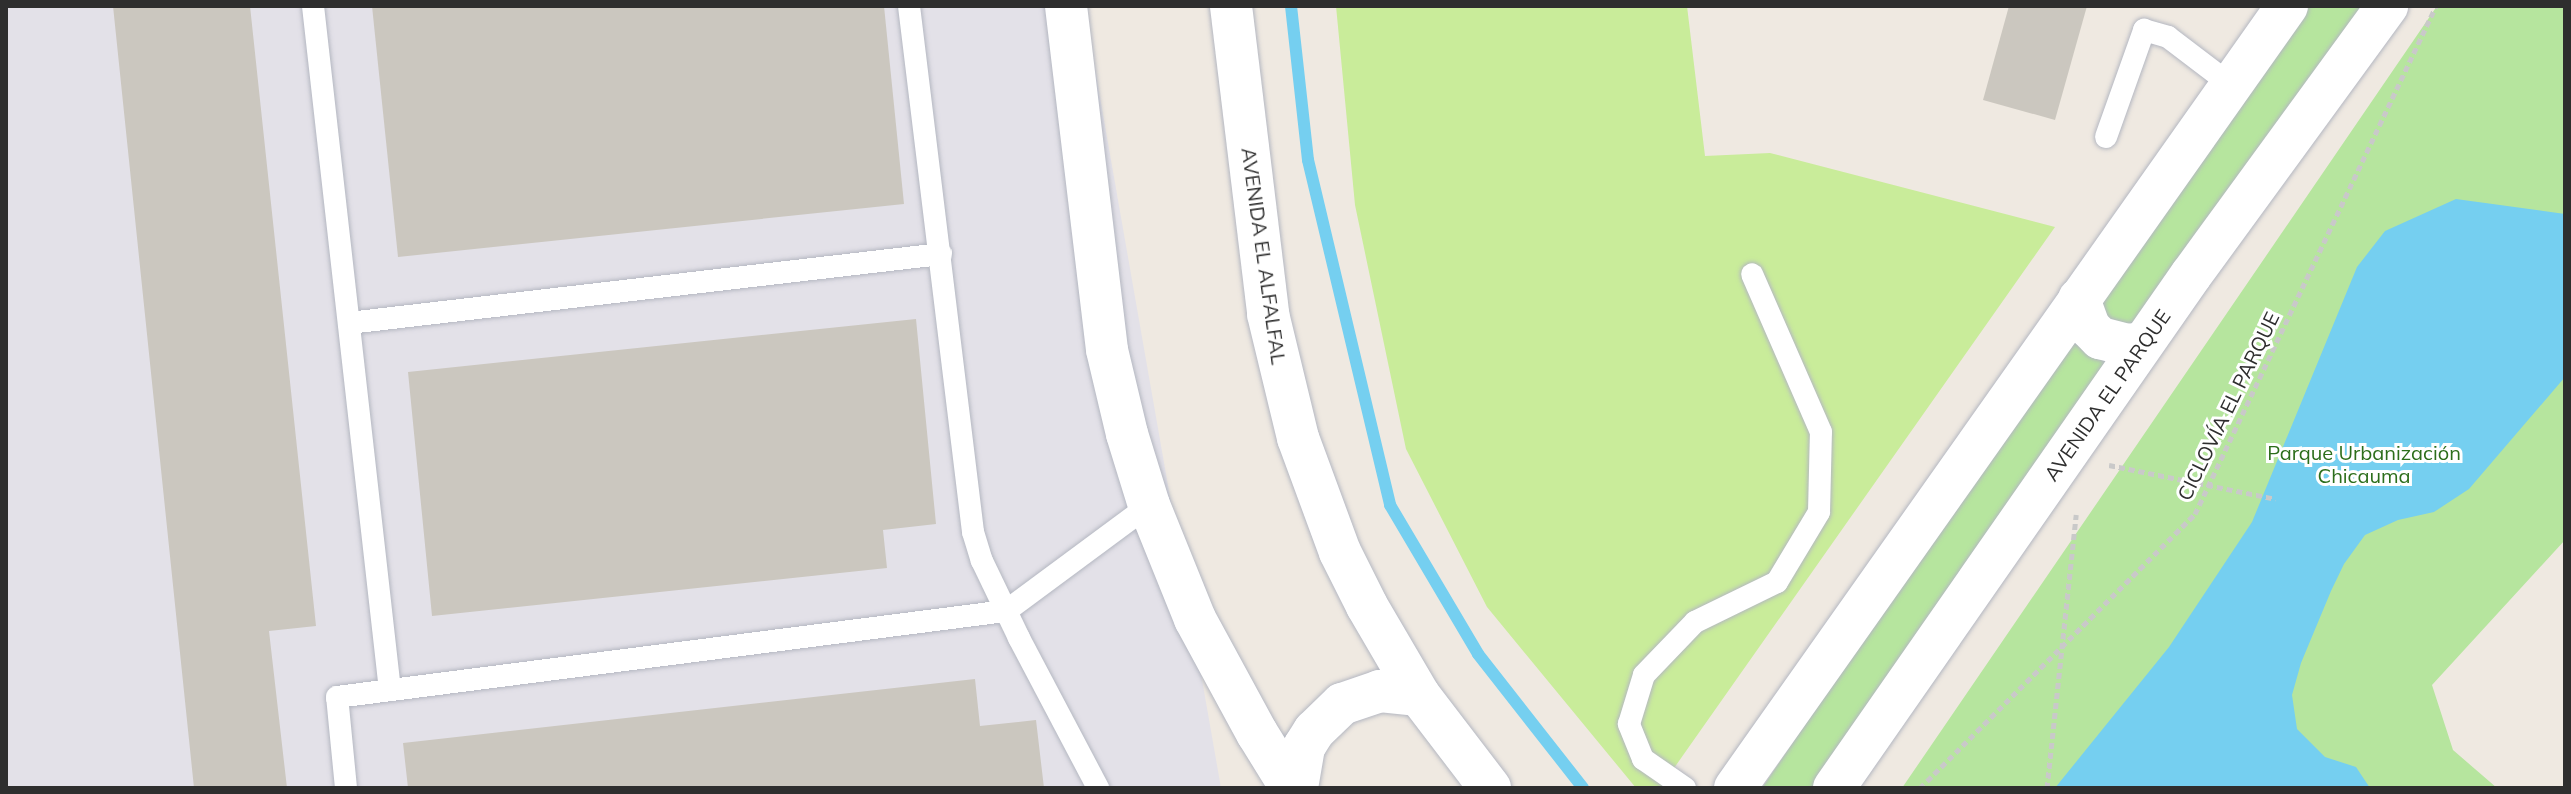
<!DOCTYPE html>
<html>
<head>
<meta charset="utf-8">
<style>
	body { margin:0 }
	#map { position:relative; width:2571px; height:794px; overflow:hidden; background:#efe9e1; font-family:Mulish,sans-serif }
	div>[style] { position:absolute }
	.industrial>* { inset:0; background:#e3e1e8 }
	.green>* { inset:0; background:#b6e59e }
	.pitch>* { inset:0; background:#c9ec9a }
	.water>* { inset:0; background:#75cff0 }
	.stream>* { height:12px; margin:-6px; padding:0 6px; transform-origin:6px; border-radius:6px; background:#75cff0 }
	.building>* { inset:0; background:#cbc7bf }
	.path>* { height:5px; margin-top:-2.5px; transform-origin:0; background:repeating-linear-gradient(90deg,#c9c9c9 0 6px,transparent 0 10px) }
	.roads { filter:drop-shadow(0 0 2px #b4b7c1) drop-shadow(0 0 2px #b4b7c1) }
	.service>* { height:22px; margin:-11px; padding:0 11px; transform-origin:11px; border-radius:11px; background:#fff }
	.minor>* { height:42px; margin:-21px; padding:0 21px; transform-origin:21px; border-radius:21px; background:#fff }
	span { translate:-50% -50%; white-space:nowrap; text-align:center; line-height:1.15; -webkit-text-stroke:6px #fff; paint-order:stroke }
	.street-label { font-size:20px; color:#2e2e2e }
	.park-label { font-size:20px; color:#2c6e1b }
	.frame { position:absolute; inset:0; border:8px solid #2e2e2e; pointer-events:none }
</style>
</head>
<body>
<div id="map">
	<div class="industrial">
		<i style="clip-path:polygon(6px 6px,1084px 6px,1221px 788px,6px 788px)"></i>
	</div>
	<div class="green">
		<i style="clip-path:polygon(2310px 6px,2365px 6px,1821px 788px,1762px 788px,2013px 418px)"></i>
		<i style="clip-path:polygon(2437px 6px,2565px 6px,2565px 540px,2432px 685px,2453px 750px,2497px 788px,1902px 788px)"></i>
	</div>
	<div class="pitch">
		<i style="clip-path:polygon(1336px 6px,1687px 6px,1705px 156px,1770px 153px,2055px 227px,1660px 788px,1636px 788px,1487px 607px,1406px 449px,1355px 205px)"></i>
	</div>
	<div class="water">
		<i style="clip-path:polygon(2456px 199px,2565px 214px,2565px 377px,2469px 489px,2434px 512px,2398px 520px,2365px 535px,2344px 564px,2331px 591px,2301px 663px,2292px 695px,2297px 729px,2325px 757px,2356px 767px,2370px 788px,2055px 788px,2169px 647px,2252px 522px,2357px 267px,2385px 231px)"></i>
	</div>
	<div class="stream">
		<i style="left:1291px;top:6px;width:155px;rotate:83.7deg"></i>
		<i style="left:1308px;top:160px;width:355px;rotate:76.6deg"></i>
		<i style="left:1390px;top:505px;width:173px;rotate:59.4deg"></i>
		<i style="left:1478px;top:654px;width:170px;rotate:51.9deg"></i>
	</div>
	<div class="building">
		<i style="clip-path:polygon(113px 6px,250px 6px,316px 626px,269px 631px,287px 788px,194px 788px)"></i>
		<i style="clip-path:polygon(372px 6px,884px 6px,904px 204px,398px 257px)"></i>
		<i style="clip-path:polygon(2009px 6px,2087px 6px,2055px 120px,1983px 100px)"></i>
		<i style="clip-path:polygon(916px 319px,936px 524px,883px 530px,887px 568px,432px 616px,408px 372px)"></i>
		<i style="clip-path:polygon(975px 679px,980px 726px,1036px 720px,1044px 788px,408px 788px,403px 743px)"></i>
	</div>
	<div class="path">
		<i style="left:2109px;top:465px;width:170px;rotate:11.5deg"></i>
		<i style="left:1920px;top:788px;width:388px;rotate:-44.9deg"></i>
		<i style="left:2195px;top:514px;width:562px;rotate:-64.62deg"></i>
		<i style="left:2047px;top:788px;width:275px;rotate:-83.9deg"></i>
	</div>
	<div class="roads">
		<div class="service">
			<i style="left:313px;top:6px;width:688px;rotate:83.58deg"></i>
			<i style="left:909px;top:6px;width:530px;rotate:83.06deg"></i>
			<i style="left:973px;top:532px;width:30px;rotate:73deg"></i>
			<i style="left:982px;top:561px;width:85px;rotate:64.3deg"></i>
			<i style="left:1019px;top:638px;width:170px;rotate:62.2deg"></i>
			<i style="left:2106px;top:137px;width:114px;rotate:-70.4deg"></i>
			<i style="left:2144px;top:30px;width:25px;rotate:16deg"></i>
			<i style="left:2168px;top:37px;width:78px;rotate:37.2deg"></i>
			<i style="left:349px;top:323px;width:596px;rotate:-6.65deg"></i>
			<i style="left:346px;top:788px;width:91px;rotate:-95.6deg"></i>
			<i style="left:337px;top:697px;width:675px;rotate:-7.33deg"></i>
			<i style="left:1006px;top:611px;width:178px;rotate:-36.5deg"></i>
			<i style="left:1685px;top:788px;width:51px;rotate:-145.4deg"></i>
			<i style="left:1643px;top:759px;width:38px;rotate:-112deg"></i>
			<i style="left:1629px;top:724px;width:51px;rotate:-73deg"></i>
			<i style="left:1644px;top:675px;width:74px;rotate:-46.1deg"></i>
			<i style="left:1695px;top:622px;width:91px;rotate:-26deg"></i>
			<i style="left:1777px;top:582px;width:82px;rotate:-59deg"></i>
			<i style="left:1819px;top:512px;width:80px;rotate:-88.6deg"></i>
			<i style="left:1821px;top:432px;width:172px;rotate:-113.6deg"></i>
		</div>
		<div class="minor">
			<i style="left:1066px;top:6px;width:346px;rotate:83.2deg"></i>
			<i style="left:1107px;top:350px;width:86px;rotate:76.6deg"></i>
			<i style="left:1127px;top:434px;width:74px;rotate:72.8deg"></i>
			<i style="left:1149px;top:505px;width:123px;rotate:68deg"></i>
			<i style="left:1195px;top:619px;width:130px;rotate:61.5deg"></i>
			<i style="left:1257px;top:733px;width:65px;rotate:58.3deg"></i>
			<i style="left:1231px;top:6px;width:310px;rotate:83.1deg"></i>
			<i style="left:1268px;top:314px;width:128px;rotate:76.4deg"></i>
			<i style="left:1298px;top:438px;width:121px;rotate:69.8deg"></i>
			<i style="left:1340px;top:552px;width:60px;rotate:63.4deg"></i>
			<i style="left:1367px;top:606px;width:103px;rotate:59.7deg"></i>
			<i style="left:1419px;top:695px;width:117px;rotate:52.6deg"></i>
			<i style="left:2079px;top:299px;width:30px;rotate:70deg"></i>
			<i style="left:2089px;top:327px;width:16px;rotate:45deg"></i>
			<i style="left:2100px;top:338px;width:29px;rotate:14deg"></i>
			<i style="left:2128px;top:345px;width:15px;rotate:-8deg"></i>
			<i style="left:1297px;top:788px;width:42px;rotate:-80.3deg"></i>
			<i style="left:1304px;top:747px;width:19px;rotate:-58deg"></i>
			<i style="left:1314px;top:731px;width:39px;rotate:-44deg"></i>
			<i style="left:1342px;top:704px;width:40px;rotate:-18.9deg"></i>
			<i style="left:1380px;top:691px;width:39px;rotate:6deg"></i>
			<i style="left:1735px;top:788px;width:957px;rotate:-54.78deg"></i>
			<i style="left:1834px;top:788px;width:625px;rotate:-55.17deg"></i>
			<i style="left:2191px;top:275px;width:333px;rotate:-53.9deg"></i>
		</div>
	</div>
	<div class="street-label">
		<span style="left:1264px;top:256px;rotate:82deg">AVENIDA EL ALFALFAL</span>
		<span style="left:2107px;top:395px;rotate:-55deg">AVENIDA EL PARQUE</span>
		<span style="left:2228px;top:406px;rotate:-64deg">CICLOVÍA EL PARQUE</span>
	</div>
	<div class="park-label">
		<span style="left:2364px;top:464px">Parque Urbanización<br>Chicauma</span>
	</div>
	<div class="frame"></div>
</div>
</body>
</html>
